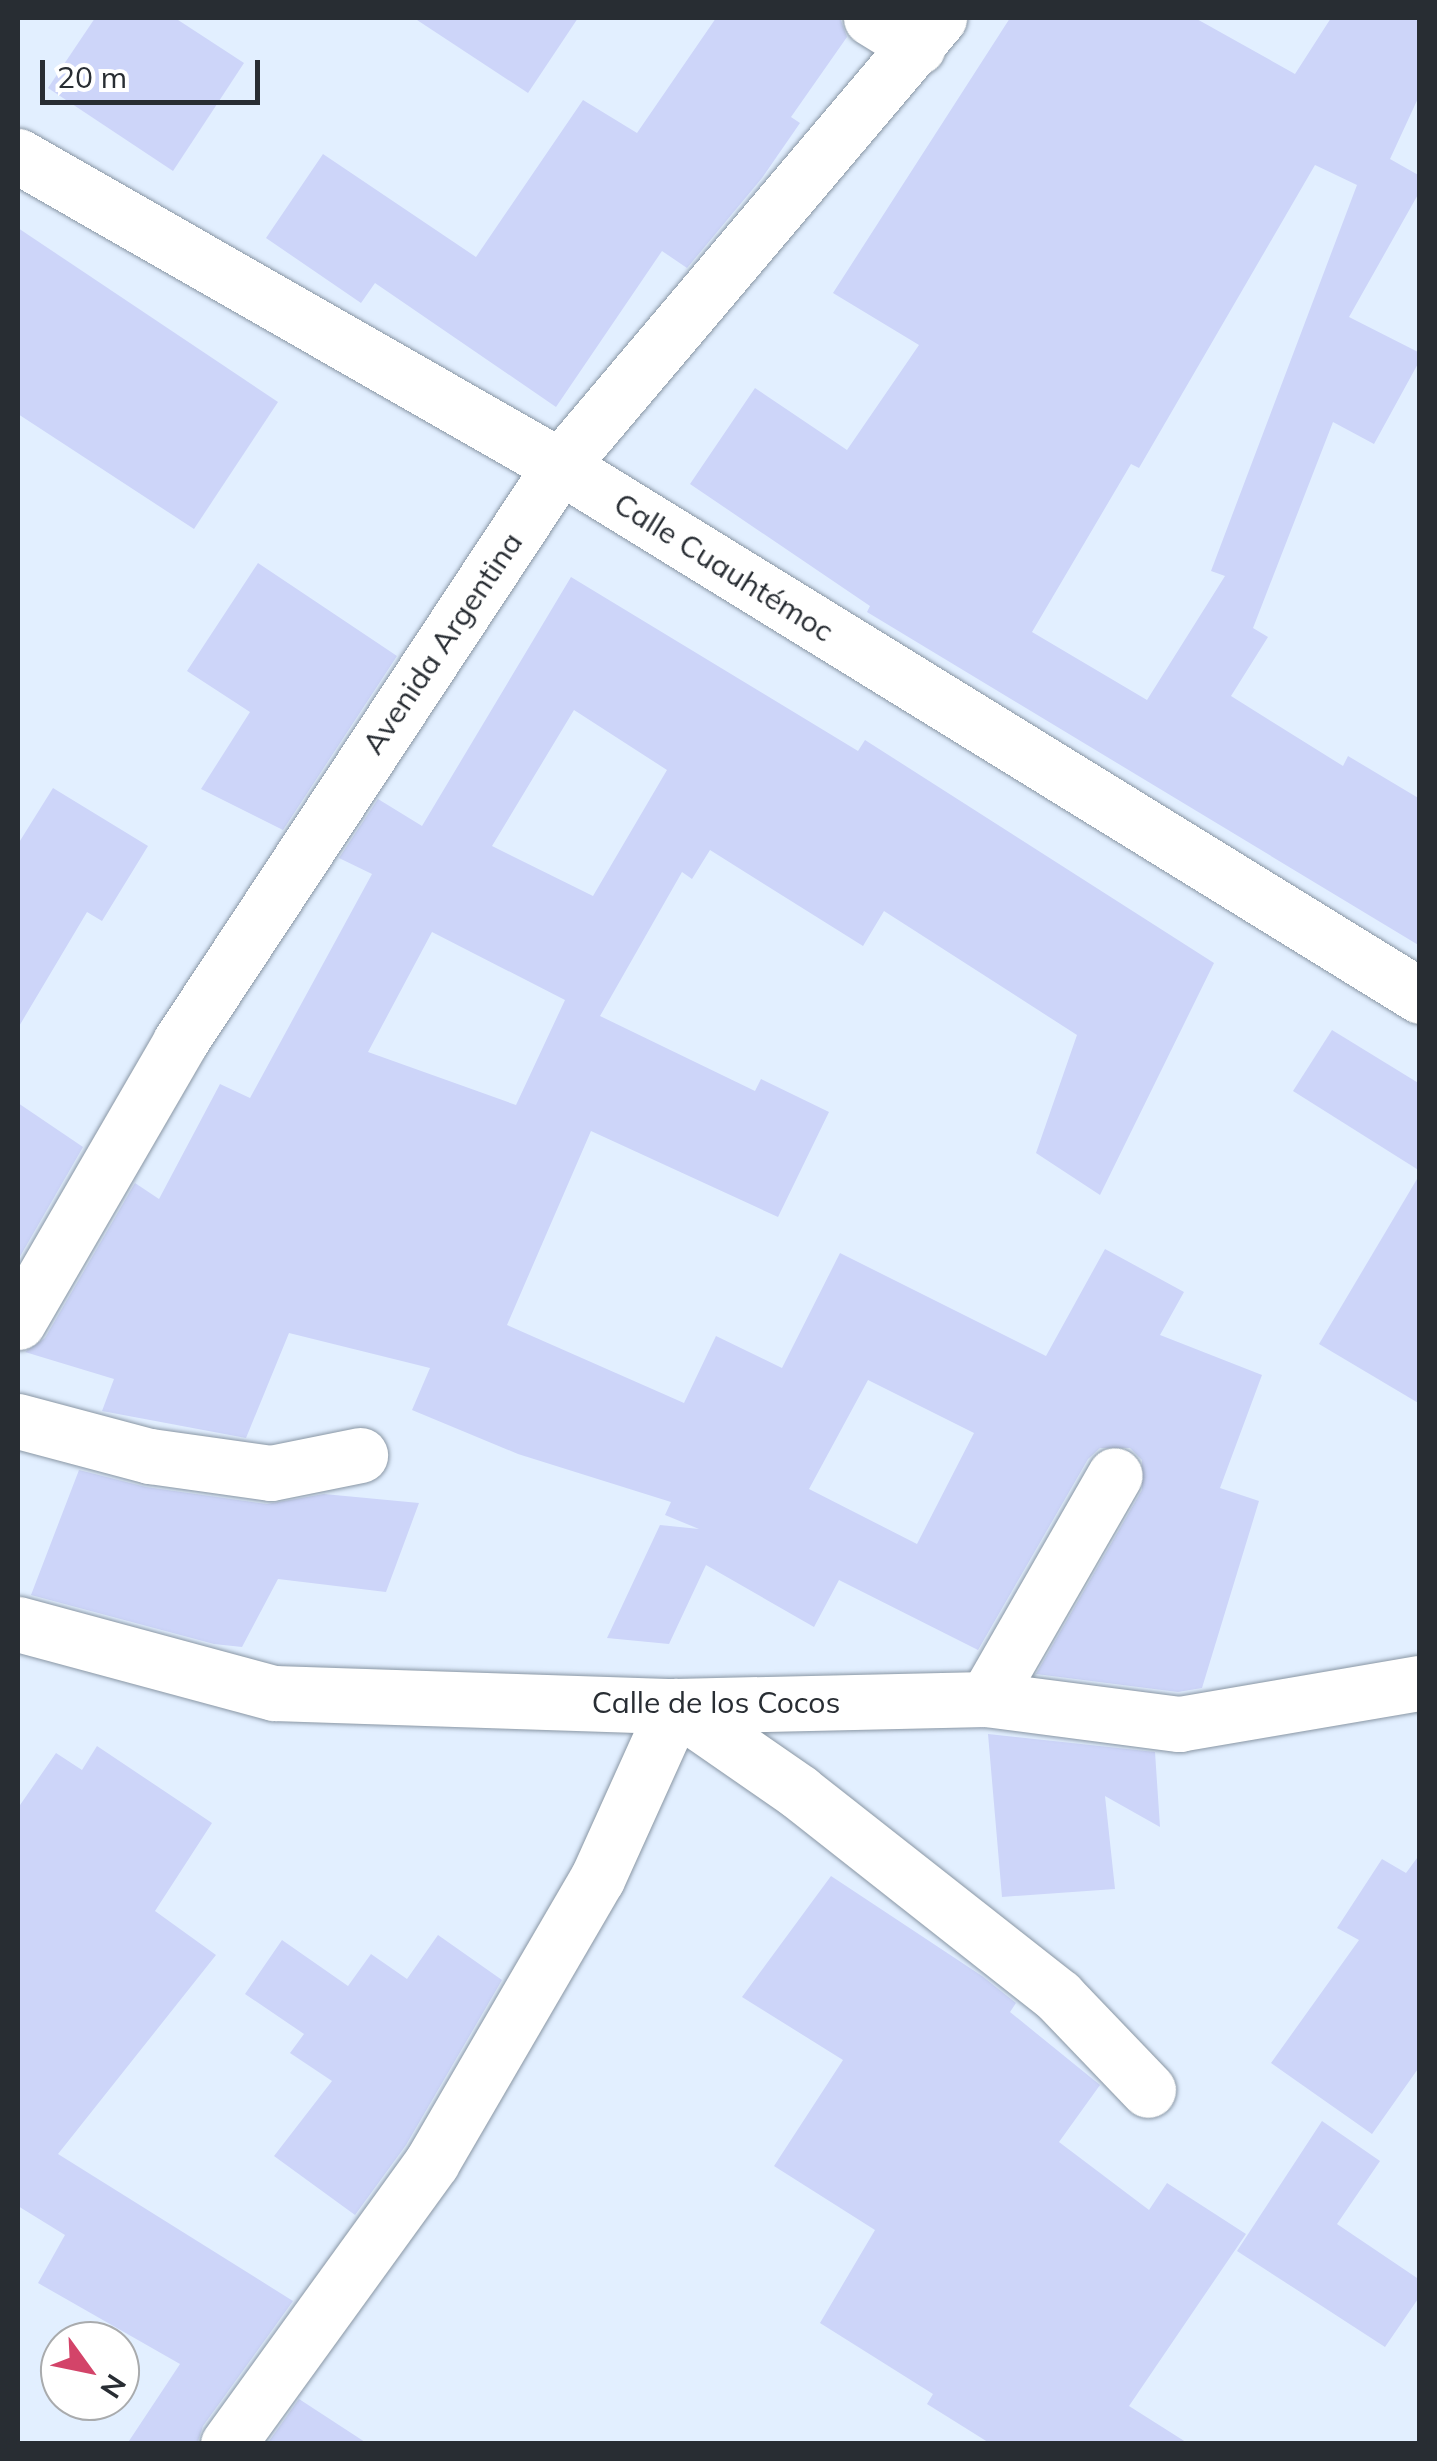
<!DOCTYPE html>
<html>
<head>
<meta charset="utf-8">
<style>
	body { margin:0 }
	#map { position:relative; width:1437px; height:2461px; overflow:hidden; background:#e2efff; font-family:Mulish,sans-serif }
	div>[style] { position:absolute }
	.building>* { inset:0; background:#cdd5f9 }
	.roads { filter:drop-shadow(0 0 2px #8996a4) drop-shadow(0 0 2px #8996a4) }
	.minor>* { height:55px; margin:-27.5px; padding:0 27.5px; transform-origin:27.5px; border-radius:27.5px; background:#fff }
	span { translate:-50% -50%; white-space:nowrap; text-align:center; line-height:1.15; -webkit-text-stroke:10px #fff; paint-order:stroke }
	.street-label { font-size:30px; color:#282d33 }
	.frame { position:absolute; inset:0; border:20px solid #282d33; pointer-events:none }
	.north { position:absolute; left:40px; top:2321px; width:100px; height:100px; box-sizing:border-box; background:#fff; border:2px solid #a9abad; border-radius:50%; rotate:123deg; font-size:28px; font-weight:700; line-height:40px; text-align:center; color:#282d33 }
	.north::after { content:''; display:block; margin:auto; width:35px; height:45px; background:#d34469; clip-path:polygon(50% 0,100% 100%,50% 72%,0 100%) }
	.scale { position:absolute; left:40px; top:60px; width:220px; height:45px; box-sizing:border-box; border:5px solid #282d33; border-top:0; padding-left:12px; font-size:30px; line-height:35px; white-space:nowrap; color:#282d33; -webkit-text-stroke:8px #fff; paint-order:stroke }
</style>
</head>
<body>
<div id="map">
	<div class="building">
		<i style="clip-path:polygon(95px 18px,175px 18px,244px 63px,173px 171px,48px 88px)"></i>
		<i style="clip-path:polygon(414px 18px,578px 18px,528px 93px)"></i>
		<i style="clip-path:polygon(716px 18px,840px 18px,847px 37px,791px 117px,800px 123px,762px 178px,687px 268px,662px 251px,556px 407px,375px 283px,361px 303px,266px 238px,323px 154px,476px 257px,583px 100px,637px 133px)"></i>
		<i style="clip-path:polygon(evenodd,1010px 18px,1195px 18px,1295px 74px,1331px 18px,1420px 18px,1420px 94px,1390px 159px,1420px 176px,1420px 191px,1349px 317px,1420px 353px,1420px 360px,1374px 444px,1333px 422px,1253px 628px,1268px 637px,1231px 696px,1343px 766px,1348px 756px,1420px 799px,1420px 946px,867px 612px,870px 606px,690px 484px,755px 388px,847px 450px,919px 345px,833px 293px,1010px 18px,1315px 165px,1357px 185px,1211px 571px,1225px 576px,1147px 700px,1032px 632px,1131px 464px,1139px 468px,1315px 165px)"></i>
		<i style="clip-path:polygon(18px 228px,278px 402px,194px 529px,18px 414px)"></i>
		<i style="clip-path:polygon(258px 563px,397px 656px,283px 830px,201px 789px,250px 712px,187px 671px)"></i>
		<i style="clip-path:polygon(evenodd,571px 577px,858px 751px,865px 740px,1214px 963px,1100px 1195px,1036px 1153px,1077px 1035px,884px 911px,863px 946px,710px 850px,692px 879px,682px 872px,600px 1016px,755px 1091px,761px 1079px,829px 1112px,778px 1217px,591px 1131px,507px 1325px,684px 1403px,716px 1336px,782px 1368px,840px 1253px,1046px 1356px,1105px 1249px,1184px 1292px,1160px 1335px,1262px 1375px,1220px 1488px,1259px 1501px,1202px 1688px,1178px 1692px,1036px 1674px,1142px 1490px,1142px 1460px,1130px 1448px,1100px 1448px,1088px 1459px,978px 1650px,839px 1580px,814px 1627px,706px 1565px,669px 1644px,607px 1638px,660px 1525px,699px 1529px,665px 1515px,671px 1502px,518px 1454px,412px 1410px,430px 1368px,289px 1333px,246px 1438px,102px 1411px,114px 1379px,25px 1352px,45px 1338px,135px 1183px,159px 1199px,220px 1084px,250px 1098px,372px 874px,339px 858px,378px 799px,422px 826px,571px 577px,574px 710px,667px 770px,593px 896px,492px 846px,574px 710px,571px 577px,432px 932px,565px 1000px,516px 1105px,368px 1052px,432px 932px,571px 577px,868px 1380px,974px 1433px,917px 1544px,809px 1489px,868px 1380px)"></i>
		<i style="clip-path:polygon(53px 788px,148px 846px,102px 921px,87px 912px,18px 1028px,18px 844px)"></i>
		<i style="clip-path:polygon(1332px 1030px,1420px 1084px,1420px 1171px,1293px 1091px)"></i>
		<i style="clip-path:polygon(18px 1103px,83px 1147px,18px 1260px)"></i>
		<i style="clip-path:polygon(1420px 1174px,1420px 1404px,1319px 1344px)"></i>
		<i style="clip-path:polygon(79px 1470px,146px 1487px,267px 1504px,324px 1494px,419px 1503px,386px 1592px,278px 1579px,242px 1647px,214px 1644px,31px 1595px)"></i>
		<i style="clip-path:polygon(988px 1734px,1155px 1752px,1160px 1827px,1105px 1796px,1115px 1889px,1002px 1897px)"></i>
		<i style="clip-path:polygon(97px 1746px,212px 1823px,155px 1911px,216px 1955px,58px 2154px,293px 2301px,203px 2426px,197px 2444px,127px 2444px,180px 2364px,38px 2283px,65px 2235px,18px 2206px,18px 1808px,56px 1753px,82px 1770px)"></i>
		<i style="clip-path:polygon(1420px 1854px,1420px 2066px,1372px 2134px,1271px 2063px,1359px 1940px,1337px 1928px,1382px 1859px,1406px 1873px)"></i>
		<i style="clip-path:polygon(831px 1876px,982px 1976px,1016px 2003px,1010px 2012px,1100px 2085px,1059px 2142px,1149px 2210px,1167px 2183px,1246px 2234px,1129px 2406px,1189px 2444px,991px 2444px,927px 2404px,933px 2394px,820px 2323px,875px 2230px,774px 2166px,843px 2060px,742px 1997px)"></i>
		<i style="clip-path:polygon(438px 1935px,502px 1980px,406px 2145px,355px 2215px,274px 2156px,332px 2081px,290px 2053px,304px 2034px,245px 1994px,282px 1940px,348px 1986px,371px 1954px,407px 1979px)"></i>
		<i style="clip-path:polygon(1322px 2121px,1380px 2161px,1337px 2224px,1420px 2280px,1420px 2296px,1385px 2347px,1237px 2251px)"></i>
		<i style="clip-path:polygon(299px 2399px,368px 2444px,267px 2444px)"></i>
	</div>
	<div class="roads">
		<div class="minor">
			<i style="left:871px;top:18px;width:55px;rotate:31.7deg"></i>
			<i style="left:18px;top:156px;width:624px;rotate:29.77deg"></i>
			<i style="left:560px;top:466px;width:1010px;rotate:31.64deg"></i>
			<i style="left:18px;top:1322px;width:323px;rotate:-59.9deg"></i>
			<i style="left:180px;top:1042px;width:690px;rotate:-56.59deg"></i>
			<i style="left:560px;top:466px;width:587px;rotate:-49.77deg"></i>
			<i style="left:18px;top:1421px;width:137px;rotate:14.9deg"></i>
			<i style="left:150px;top:1456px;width:122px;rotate:8deg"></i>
			<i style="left:271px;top:1473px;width:91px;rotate:-11.4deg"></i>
			<i style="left:18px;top:1624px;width:265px;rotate:15.1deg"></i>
			<i style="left:274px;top:1693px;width:401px;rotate:1.9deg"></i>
			<i style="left:675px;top:1706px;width:311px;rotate:-1.3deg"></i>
			<i style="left:986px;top:1699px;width:195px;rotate:7.4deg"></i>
			<i style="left:1179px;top:1724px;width:244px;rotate:-9.7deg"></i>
			<i style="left:986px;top:1699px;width:258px;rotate:-60.1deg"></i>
			<i style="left:228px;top:2444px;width:348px;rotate:-54.1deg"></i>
			<i style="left:432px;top:2162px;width:328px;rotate:-59.8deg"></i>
			<i style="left:597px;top:1879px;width:190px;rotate:-65.7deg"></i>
			<i style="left:675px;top:1706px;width:151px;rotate:34.7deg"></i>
			<i style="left:799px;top:1792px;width:330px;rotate:38.2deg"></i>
			<i style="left:1058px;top:1996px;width:130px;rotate:46.2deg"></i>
		</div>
	</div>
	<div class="street-label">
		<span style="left:724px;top:567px;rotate:32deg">Calle Cuauhtémoc</span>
		<span style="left:442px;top:643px;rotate:-56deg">Avenida Argentina</span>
		<span style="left:716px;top:1702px">Calle de los Cocos</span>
	</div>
	<div class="frame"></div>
	<div class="north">N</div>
	<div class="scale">20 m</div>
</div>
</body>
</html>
